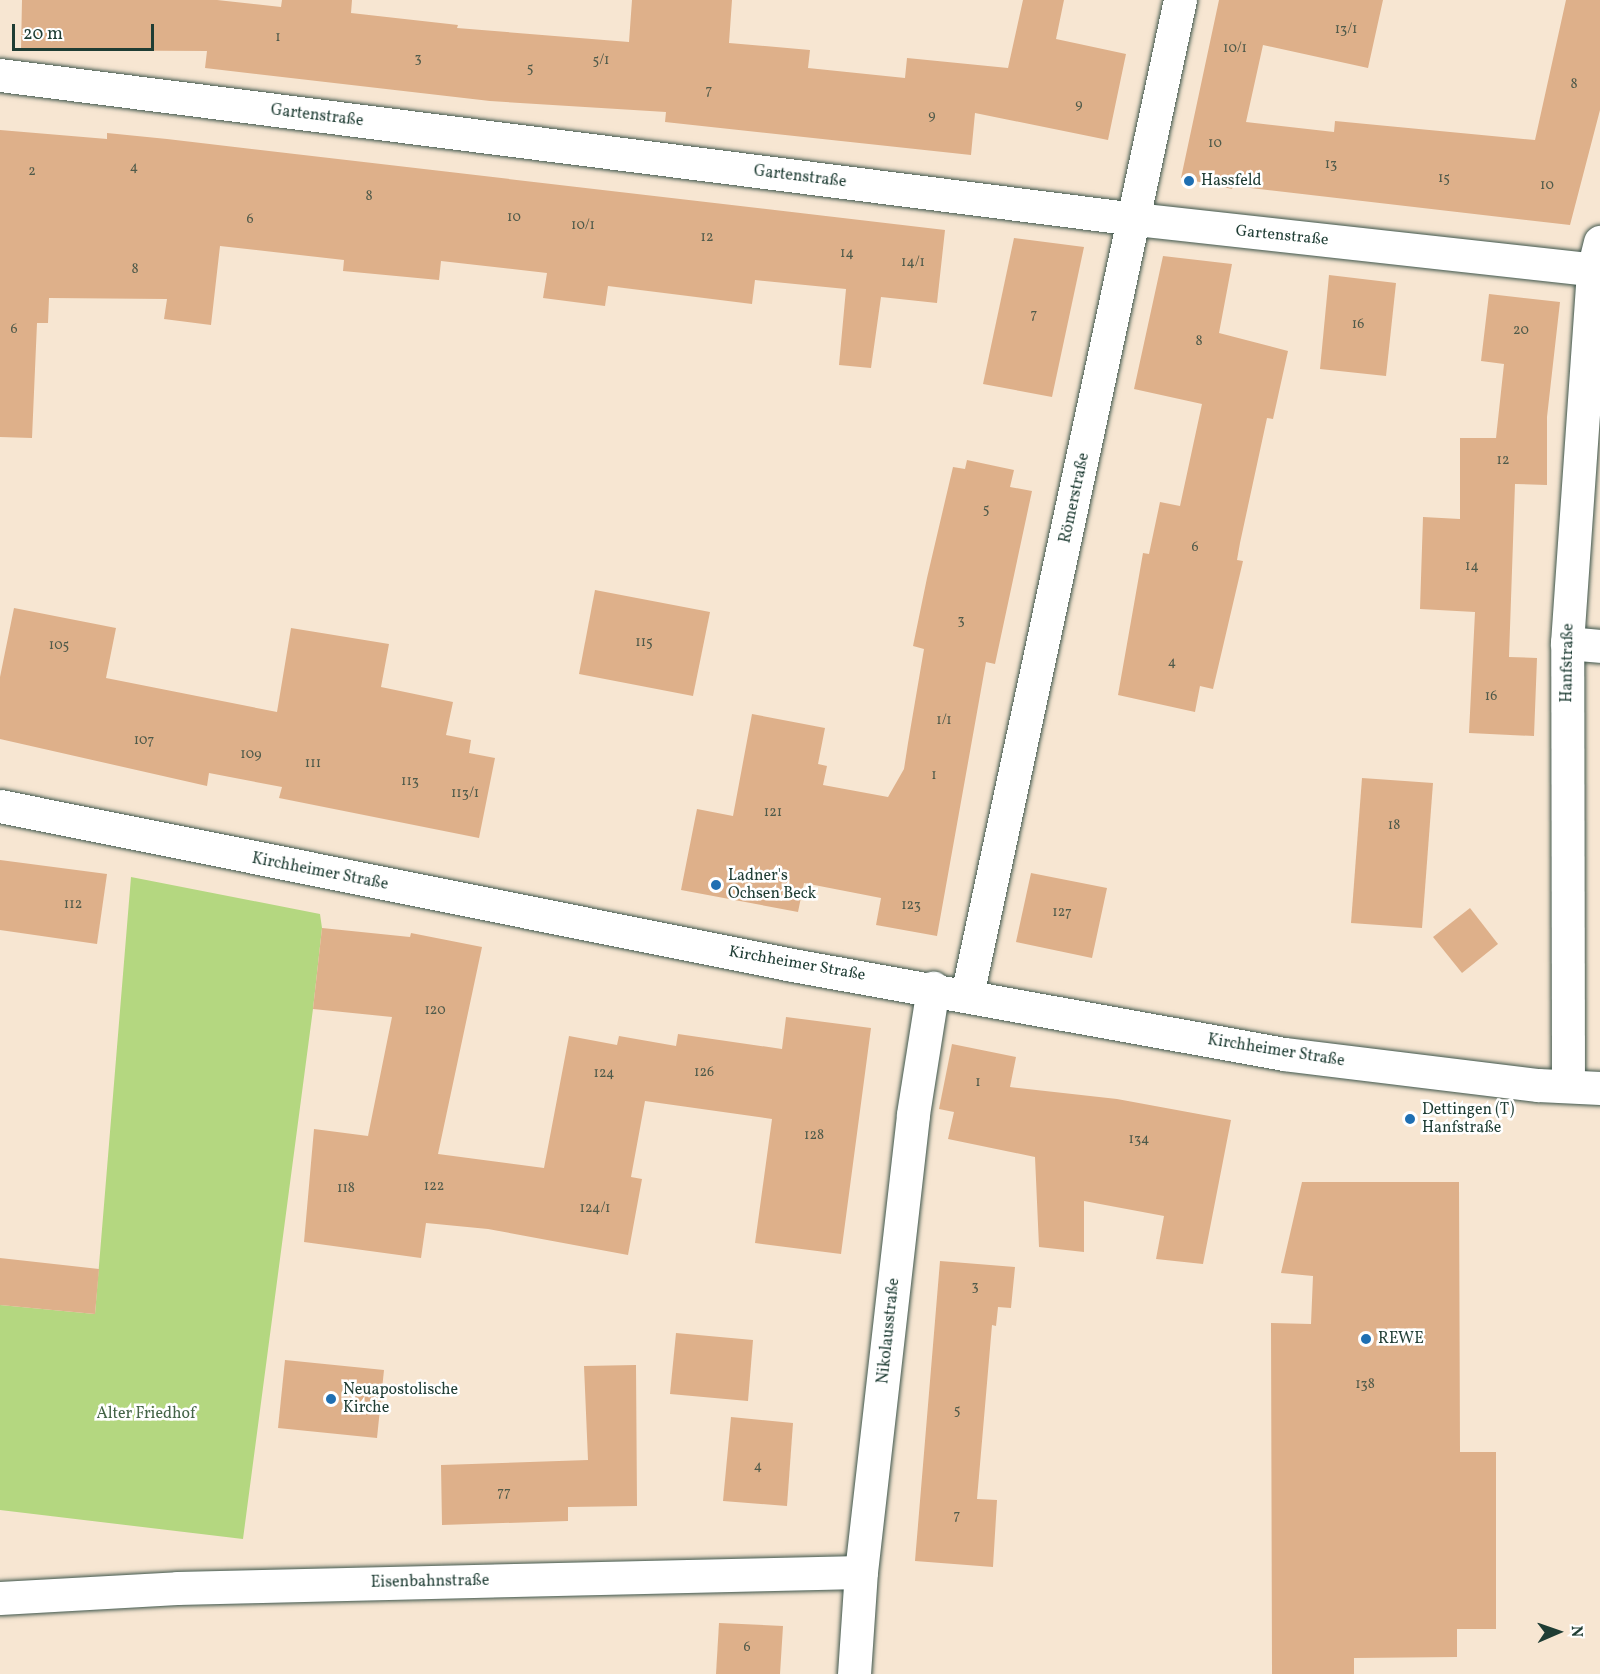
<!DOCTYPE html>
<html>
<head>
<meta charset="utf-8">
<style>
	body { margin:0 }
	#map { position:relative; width:1600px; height:1674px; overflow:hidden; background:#f7e6d2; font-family:Vollkorn,serif }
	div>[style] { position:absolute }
	.green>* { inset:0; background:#b4d780 }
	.building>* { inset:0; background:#deb08a }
	.roads { filter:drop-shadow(0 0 2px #3f564c) drop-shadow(0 0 2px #3f564c) }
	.street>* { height:33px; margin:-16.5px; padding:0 16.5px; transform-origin:16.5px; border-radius:16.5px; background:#fff }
	.secondary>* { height:33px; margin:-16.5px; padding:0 16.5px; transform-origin:16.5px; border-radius:16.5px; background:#fff }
	.dots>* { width:16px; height:16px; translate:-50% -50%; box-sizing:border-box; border:3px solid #fff; border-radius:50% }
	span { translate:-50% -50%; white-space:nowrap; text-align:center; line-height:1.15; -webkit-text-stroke:5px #fff; paint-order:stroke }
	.number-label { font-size:14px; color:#4f5a4a }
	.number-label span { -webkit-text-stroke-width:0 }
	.street-label { font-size:16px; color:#1f3d34 }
	.poi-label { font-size:16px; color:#1f3d34 }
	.left { translate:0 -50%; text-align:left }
	.park-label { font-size:16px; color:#446447 }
	.north { position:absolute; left:1528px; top:1602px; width:60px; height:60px; -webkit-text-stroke:4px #fff; paint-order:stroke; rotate:88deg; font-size:16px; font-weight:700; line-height:24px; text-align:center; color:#1f3d34 }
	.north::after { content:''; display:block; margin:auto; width:21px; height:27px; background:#1f3d34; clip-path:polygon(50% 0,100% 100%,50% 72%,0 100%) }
	.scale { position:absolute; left:12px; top:24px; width:142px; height:27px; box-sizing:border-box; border:3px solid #1f3d34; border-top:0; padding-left:8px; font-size:18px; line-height:21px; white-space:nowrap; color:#1f3d34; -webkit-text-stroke:4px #fff; paint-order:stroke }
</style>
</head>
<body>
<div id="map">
	<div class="green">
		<i style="clip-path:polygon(131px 877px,320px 914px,322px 928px,313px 1009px,243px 1539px,0 1510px,0 1305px,95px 1314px)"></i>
	</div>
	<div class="building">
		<i style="clip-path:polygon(22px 0,217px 0,281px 7px,282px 0,352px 0,351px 13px,458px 25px,457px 28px,629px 42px,632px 0,732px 0,729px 43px,810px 50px,808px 68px,905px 78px,907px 58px,1008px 68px,1023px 0,1064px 0,1056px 39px,1126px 54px,1108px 140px,975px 113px,971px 155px,665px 122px,666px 112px,490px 101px,205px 68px,207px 51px,21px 50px)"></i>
		<i style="clip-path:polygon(1219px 0,1383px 0,1368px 68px,1263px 45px,1246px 122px,1334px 132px,1335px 121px,1535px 140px,1566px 0,1600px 0,1600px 110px,1570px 225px,1233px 186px,1232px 189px,1181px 178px)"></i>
		<i style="clip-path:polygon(0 130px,107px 139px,107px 133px,167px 139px,945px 230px,937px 303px,881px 297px,871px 368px,839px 365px,846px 289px,755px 280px,752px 304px,608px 286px,605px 306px,543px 298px,547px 273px,441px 261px,439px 280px,343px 271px,344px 260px,220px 246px,211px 325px,164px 319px,167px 299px,49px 298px,48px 323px,37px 323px,32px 438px,0 437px)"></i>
		<i style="clip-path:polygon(1014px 238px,1084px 247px,1052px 397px,983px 384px)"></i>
		<i style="clip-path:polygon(1163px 256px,1232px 264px,1219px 333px,1288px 351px,1273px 419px,1267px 418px,1240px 543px,1237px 560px,1243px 561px,1213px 689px,1200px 686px,1195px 712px,1118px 695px,1143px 553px,1149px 554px,1160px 502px,1180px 506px,1202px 404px,1134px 389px)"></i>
		<i style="clip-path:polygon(1329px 275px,1396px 283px,1386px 376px,1320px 369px)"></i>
		<i style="clip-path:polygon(1489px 294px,1560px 302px,1547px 417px,1547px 485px,1515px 484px,1509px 657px,1537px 658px,1534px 736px,1469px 733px,1475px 612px,1420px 609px,1423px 517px,1460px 519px,1460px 438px,1496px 438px,1504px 364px,1481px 361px)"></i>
		<i style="clip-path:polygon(967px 460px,1014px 470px,1010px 487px,1032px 491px,995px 664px,986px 662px,937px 936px,876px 925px,881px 898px,804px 883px,798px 912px,681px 890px,697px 809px,733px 816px,752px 714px,825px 728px,818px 764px,827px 766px,823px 785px,888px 797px,904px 769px,908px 743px,924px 649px,913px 646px,927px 578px,953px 467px,965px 469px)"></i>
		<i style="clip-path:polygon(595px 590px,710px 612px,693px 696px,579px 674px)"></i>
		<i style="clip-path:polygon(14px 608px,116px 628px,106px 678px,277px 712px,291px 628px,389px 644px,381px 687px,453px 702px,446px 735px,471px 740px,469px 753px,495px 758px,479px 838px,279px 798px,282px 787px,209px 773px,207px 786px,0 739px,0 677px)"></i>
		<i style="clip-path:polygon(1362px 778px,1433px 783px,1422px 928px,1351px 923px)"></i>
		<i style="clip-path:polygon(0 860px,107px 874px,97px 944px,0 930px)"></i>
		<i style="clip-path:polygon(1031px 873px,1107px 888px,1092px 958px,1016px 942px)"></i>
		<i style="clip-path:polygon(1470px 908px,1498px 944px,1462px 973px,1433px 937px)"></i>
		<i style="clip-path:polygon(322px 928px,410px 937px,411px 933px,482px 947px,438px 1154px,544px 1168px,569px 1036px,617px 1045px,619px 1036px,676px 1046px,678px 1034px,782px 1049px,786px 1017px,871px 1028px,841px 1254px,755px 1243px,772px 1119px,645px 1101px,631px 1177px,642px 1179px,628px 1255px,488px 1229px,426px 1223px,421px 1258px,304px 1242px,314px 1129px,368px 1136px,392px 1017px,313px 1009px)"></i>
		<i style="clip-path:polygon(952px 1044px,1016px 1057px,1010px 1087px,1117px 1099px,1231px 1120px,1203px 1264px,1156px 1259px,1164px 1216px,1084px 1201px,1084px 1252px,1039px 1247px,1035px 1157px,948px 1139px,954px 1112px,939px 1109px)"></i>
		<i style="clip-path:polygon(1302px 1182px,1459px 1182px,1460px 1452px,1496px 1452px,1496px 1629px,1457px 1629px,1457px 1657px,1354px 1658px,1354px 1674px,1272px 1674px,1271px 1323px,1311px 1324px,1313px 1276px,1281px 1273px)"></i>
		<i style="clip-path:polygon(0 1258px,99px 1269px,95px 1314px,0 1305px)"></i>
		<i style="clip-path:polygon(940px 1261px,1015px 1267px,1011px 1308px,998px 1307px,996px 1326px,992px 1325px,977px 1499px,997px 1500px,993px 1567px,915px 1561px)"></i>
		<i style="clip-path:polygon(676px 1333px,753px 1340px,748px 1401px,670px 1394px)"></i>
		<i style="clip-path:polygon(285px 1360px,384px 1370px,377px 1438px,278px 1428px)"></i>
		<i style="clip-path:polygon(636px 1365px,637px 1506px,568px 1507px,568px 1521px,442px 1525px,441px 1465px,588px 1460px,584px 1366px)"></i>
		<i style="clip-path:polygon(731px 1417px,793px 1423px,787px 1506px,723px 1501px)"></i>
		<i style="clip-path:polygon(719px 1623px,783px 1626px,780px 1674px,716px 1674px)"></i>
	</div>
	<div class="roads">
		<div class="street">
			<i style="left:0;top:75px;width:1144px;rotate:7.23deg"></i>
			<i style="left:1135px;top:219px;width:468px;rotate:6.3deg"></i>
			<i style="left:1567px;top:643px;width:33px;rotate:5deg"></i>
			<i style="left:967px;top:995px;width:1018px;rotate:-77.92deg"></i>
			<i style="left:1568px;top:1086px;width:443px;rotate:-90.1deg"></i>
			<i style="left:1567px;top:643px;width:374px;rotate:-86deg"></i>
			<i style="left:1593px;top:270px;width:29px;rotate:-76deg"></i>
			<i style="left:0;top:1598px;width:177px;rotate:-3.2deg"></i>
			<i style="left:177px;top:1588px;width:684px;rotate:-1.34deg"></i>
			<i style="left:854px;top:1674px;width:102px;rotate:-86.1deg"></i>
			<i style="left:861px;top:1572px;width:461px;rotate:-83.5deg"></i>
			<i style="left:913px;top:1114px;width:128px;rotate:-81deg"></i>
		</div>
		<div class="secondary">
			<i style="left:0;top:806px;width:803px;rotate:11.35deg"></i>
			<i style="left:787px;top:964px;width:505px;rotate:10.26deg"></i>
			<i style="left:1284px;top:1054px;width:256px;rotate:7deg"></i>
			<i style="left:1538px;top:1085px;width:62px;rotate:2.8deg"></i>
		</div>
	</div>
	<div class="dots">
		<i style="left:1189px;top:181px;background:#1f6fb2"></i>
		<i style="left:716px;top:885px;background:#1f6fb2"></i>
		<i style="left:1410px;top:1119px;background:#1f6fb2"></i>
		<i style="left:1366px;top:1339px;background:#1f6fb2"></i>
		<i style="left:331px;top:1399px;background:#1f6fb2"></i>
	</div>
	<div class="number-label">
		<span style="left:1346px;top:30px">13/1</span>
		<span style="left:278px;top:38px">1</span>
		<span style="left:1235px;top:49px">10/1</span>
		<span style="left:418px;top:59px">3</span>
		<span style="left:601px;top:61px">5/1</span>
		<span style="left:530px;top:69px">5</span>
		<span style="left:1574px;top:85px">8</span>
		<span style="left:709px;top:91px">7</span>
		<span style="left:1079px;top:105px">9</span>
		<span style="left:932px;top:116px">9</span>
		<span style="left:1215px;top:144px">10</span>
		<span style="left:1331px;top:165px">13</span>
		<span style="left:134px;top:168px">4</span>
		<span style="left:32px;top:172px">2</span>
		<span style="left:1444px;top:179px">15</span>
		<span style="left:1547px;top:186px">10</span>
		<span style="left:369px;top:197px">8</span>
		<span style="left:514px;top:218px">10</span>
		<span style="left:250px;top:220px">6</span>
		<span style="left:583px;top:226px">10/1</span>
		<span style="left:707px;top:238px">12</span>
		<span style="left:847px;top:254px">14</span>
		<span style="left:913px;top:263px">14/1</span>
		<span style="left:135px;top:270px">8</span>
		<span style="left:1034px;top:315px">7</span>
		<span style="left:1358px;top:325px">16</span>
		<span style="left:14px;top:330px">6</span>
		<span style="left:1521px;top:331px">20</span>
		<span style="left:1199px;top:342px">8</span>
		<span style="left:1503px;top:461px">12</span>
		<span style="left:986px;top:510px">5</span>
		<span style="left:1195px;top:548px">6</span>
		<span style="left:1472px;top:567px">14</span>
		<span style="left:961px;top:621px">3</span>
		<span style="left:644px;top:643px">115</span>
		<span style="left:59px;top:646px">105</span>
		<span style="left:1172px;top:663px">4</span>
		<span style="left:1491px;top:697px">16</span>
		<span style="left:944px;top:721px">1/1</span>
		<span style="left:144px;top:741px">107</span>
		<span style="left:251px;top:755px">109</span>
		<span style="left:313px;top:764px">111</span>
		<span style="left:934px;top:776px">1</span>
		<span style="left:410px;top:782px">113</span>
		<span style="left:465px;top:794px">113/1</span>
		<span style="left:773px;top:813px">121</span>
		<span style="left:1394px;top:826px">18</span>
		<span style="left:73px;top:905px">112</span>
		<span style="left:911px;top:906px">123</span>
		<span style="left:1062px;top:913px">127</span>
		<span style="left:435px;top:1011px">120</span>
		<span style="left:704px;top:1073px">126</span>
		<span style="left:604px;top:1074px">124</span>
		<span style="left:978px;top:1083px">1</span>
		<span style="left:814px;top:1136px">128</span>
		<span style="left:1139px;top:1140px">134</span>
		<span style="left:434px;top:1187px">122</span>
		<span style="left:346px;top:1189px">118</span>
		<span style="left:595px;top:1209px">124/1</span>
		<span style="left:975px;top:1287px">3</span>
		<span style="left:1365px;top:1385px">138</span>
		<span style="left:957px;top:1411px">5</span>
		<span style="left:758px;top:1467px">4</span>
		<span style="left:504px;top:1493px">77</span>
		<span style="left:957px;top:1516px">7</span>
		<span style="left:747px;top:1648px">6</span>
	</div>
	<div class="street-label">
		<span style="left:317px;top:116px;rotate:7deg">Gartenstraße</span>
		<span style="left:800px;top:177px;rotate:7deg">Gartenstraße</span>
		<span style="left:1282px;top:236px;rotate:6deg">Gartenstraße</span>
		<span style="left:1075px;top:498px;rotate:-78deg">Römerstraße</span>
		<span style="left:1568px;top:663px;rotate:-89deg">Hanfstraße</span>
		<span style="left:320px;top:872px;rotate:11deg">Kirchheimer Straße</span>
		<span style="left:797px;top:964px;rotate:10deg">Kirchheimer Straße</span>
		<span style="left:1276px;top:1051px;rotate:9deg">Kirchheimer Straße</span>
		<span style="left:889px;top:1331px;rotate:-84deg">Nikolausstraße</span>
		<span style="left:430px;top:1582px;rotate:-1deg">Eisenbahnstraße</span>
	</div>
	<div class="poi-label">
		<span class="left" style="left:1201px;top:181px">Hassfeld</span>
		<span class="left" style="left:728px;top:885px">Ladner's<br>Ochsen Beck</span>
		<span class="left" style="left:1422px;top:1119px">Dettingen (T)<br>Hanfstraße</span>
		<span class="left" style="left:1378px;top:1339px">REWE</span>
		<span class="left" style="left:343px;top:1399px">Neuapostolische<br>Kirche</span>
	</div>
	<div class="park-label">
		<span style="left:146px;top:1414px">Alter Friedhof</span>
	</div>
	<div class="north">N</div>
	<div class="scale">20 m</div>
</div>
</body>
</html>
